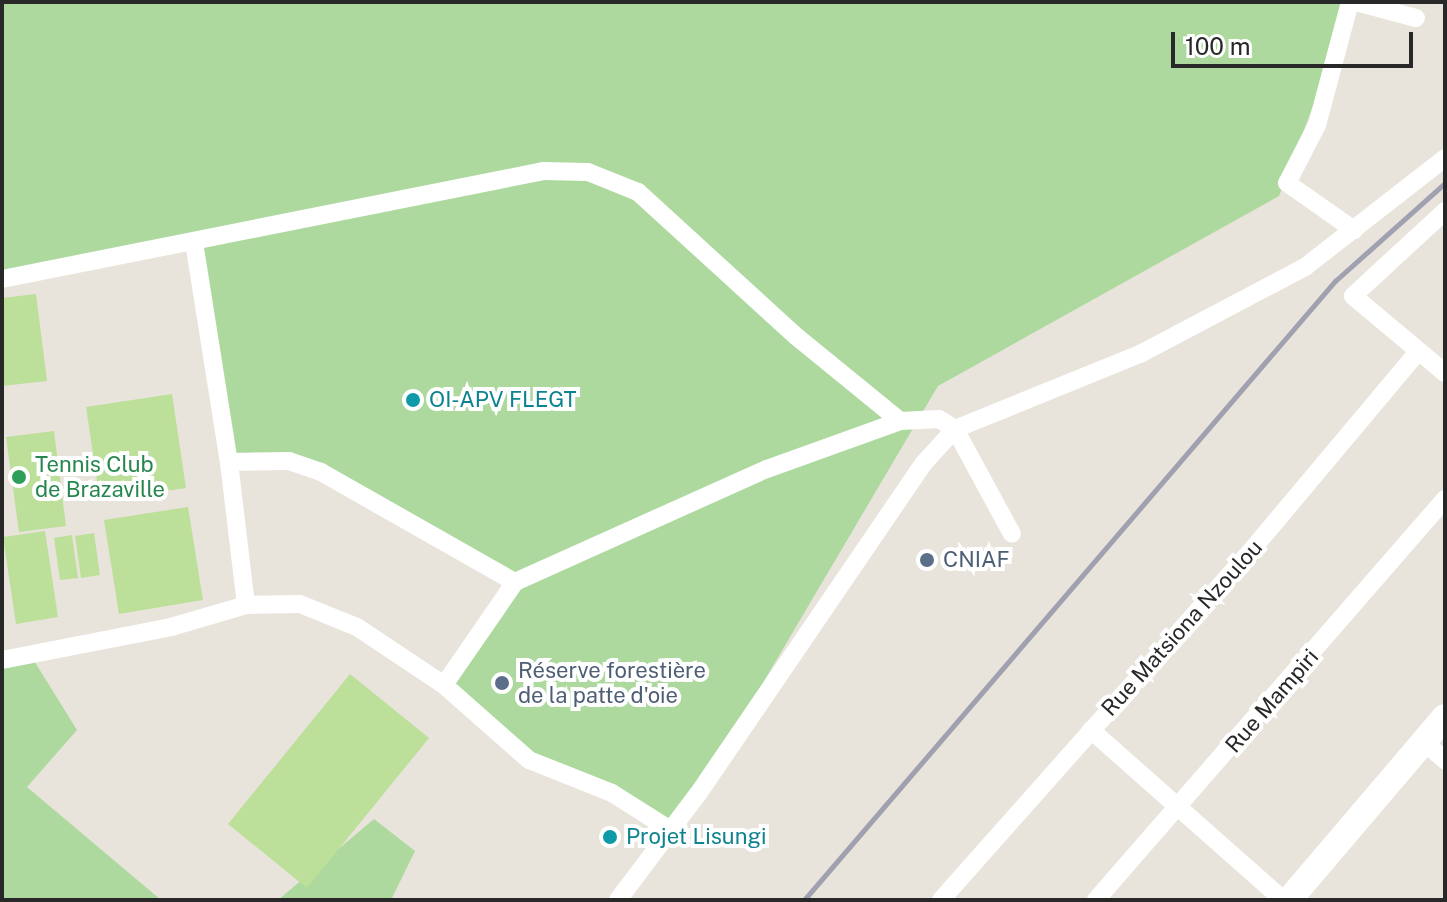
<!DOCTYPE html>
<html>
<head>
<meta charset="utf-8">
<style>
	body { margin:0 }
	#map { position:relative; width:1447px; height:902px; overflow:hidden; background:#e9e4db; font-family:"Public Sans",sans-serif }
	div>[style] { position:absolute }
	.green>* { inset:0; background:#add99e }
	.pitch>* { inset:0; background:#bcdf9a }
	.minor>* { height:18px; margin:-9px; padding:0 9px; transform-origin:9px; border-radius:9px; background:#fff }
	.secondary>* { height:26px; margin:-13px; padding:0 13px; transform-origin:13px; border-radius:13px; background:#fff }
	.rail>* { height:5px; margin:-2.5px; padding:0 2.5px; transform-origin:2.5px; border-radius:2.5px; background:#9fa0b0 }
	.dots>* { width:22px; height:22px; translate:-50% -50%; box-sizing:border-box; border:4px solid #fff; border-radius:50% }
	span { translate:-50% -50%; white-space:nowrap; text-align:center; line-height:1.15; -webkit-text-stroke:8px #fff; paint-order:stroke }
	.culture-label { font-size:22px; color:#0d838f }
	.left { translate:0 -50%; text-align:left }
	.leisure-label { font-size:22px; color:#27864d }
	.service-label { font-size:22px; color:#4e5e75 }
	.street-label { font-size:22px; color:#282828 }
	.frame { position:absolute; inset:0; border:4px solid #282828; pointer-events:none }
	.scale { position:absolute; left:1171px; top:32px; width:242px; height:36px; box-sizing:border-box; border:4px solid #282828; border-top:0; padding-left:10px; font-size:24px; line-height:28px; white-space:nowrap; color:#282828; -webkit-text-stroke:6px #fff; paint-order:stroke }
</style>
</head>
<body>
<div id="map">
	<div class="green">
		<i style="clip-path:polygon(2px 2px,1344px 2px,1342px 29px,1279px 196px,938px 386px,695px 798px,669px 829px,555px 774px,444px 685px,514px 583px,321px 472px,229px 462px,194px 244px,2px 277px)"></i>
		<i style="clip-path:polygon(28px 651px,77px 730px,27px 787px,161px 900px,2px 900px,2px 656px)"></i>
		<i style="clip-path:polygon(374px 819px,415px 851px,391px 900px,278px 900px)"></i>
	</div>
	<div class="pitch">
		<i style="clip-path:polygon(36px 294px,47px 381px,2px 386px,2px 298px)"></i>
		<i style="clip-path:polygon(172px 394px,186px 488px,100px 501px,86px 407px)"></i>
		<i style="clip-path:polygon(54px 431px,66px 526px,19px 532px,6px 437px)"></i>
		<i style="clip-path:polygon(188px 507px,203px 600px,119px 614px,104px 520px)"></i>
		<i style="clip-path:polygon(45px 531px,58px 617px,16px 624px,3px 537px)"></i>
		<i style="clip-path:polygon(94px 533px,100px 575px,81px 578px,75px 536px)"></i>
		<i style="clip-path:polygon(72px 535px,78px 578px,60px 580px,54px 538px)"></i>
		<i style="clip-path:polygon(350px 674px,429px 738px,307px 888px,228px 824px)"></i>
	</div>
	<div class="minor">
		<i style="left:1350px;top:2px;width:127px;rotate:105deg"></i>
		<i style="left:1317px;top:125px;width:65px;rotate:117.3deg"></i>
		<i style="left:1287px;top:183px;width:82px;rotate:35deg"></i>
		<i style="left:1356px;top:2px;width:62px;rotate:14.9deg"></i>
		<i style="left:1445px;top:211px;width:125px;rotate:137.3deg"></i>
		<i style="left:1353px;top:296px;width:120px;rotate:39.9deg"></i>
		<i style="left:194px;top:242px;width:223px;rotate:81deg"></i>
		<i style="left:2px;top:279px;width:553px;rotate:-11.27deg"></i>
		<i style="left:544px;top:171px;width:44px;rotate:1.3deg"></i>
		<i style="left:588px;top:172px;width:54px;rotate:21.8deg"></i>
		<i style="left:638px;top:192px;width:215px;rotate:42.4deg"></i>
		<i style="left:797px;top:337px;width:133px;rotate:39.2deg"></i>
		<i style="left:246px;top:605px;width:144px;rotate:-96.8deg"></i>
		<i style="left:229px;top:462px;width:60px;rotate:-1deg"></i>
		<i style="left:289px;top:461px;width:34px;rotate:19deg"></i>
		<i style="left:321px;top:472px;width:223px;rotate:29.6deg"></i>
		<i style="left:2px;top:660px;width:172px;rotate:-11deg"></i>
		<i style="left:171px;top:627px;width:78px;rotate:-16.3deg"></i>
		<i style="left:246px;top:605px;width:54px;rotate:-1.1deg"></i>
		<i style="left:300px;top:604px;width:61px;rotate:22deg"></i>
		<i style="left:357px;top:627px;width:105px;rotate:33.7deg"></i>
		<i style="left:444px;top:685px;width:113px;rotate:41.4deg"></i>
		<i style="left:529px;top:760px;width:89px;rotate:21.7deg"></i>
		<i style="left:612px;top:793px;width:67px;rotate:32.3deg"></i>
		<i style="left:444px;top:685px;width:125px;rotate:-55.4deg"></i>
		<i style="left:515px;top:582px;width:276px;rotate:-24.2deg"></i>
		<i style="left:767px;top:469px;width:141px;rotate:-19.8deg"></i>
		<i style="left:900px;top:421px;width:39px;rotate:-3deg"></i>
		<i style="left:939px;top:419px;width:19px;rotate:32deg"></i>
		<i style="left:955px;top:429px;width:119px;rotate:61.5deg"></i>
		<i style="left:1091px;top:730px;width:256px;rotate:41.5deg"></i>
		<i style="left:1424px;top:742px;width:28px;rotate:41deg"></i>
		<i style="left:618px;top:900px;width:133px;rotate:-53deg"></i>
		<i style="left:698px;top:794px;width:399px;rotate:-55.7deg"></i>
		<i style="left:923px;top:464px;width:47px;rotate:-47.6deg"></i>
		<i style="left:955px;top:429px;width:200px;rotate:-22.1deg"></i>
		<i style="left:1140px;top:354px;width:187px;rotate:-27.8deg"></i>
		<i style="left:1305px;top:267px;width:177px;rotate:-37.9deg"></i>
		<i style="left:941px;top:900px;width:465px;rotate:-48.4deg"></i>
		<i style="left:1250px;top:552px;width:261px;rotate:-50deg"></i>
		<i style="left:1096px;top:900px;width:532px;rotate:-48.97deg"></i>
	</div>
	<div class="secondary">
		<i style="left:1289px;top:900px;width:240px;rotate:-49.6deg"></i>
	</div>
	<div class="rail">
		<i style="left:804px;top:900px;width:816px;rotate:-49.38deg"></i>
		<i style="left:1335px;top:281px;width:147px;rotate:-41.7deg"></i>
	</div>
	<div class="dots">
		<i style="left:413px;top:400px;background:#0f9aa8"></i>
		<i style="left:19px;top:477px;background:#2e9e5b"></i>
		<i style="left:927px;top:560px;background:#5c6f8a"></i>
		<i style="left:502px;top:683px;background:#5c6f8a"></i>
		<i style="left:610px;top:837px;background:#0f9aa8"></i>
	</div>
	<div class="culture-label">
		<span class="left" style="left:429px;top:400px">OI-APV FLEGT</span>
		<span class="left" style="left:626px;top:837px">Projet Lisungi</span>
	</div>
	<div class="leisure-label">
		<span class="left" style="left:35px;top:477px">Tennis Club<br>de Brazaville</span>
	</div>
	<div class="service-label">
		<span class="left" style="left:943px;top:560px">CNIAF</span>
		<span class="left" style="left:518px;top:683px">Réserve forestière<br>de la patte d'oie</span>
	</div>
	<div class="street-label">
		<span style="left:1182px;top:628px;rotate:-48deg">Rue Matsiona Nzoulou</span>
		<span style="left:1272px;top:701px;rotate:-49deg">Rue Mampiri</span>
	</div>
	<div class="frame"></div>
	<div class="scale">100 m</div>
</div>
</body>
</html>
